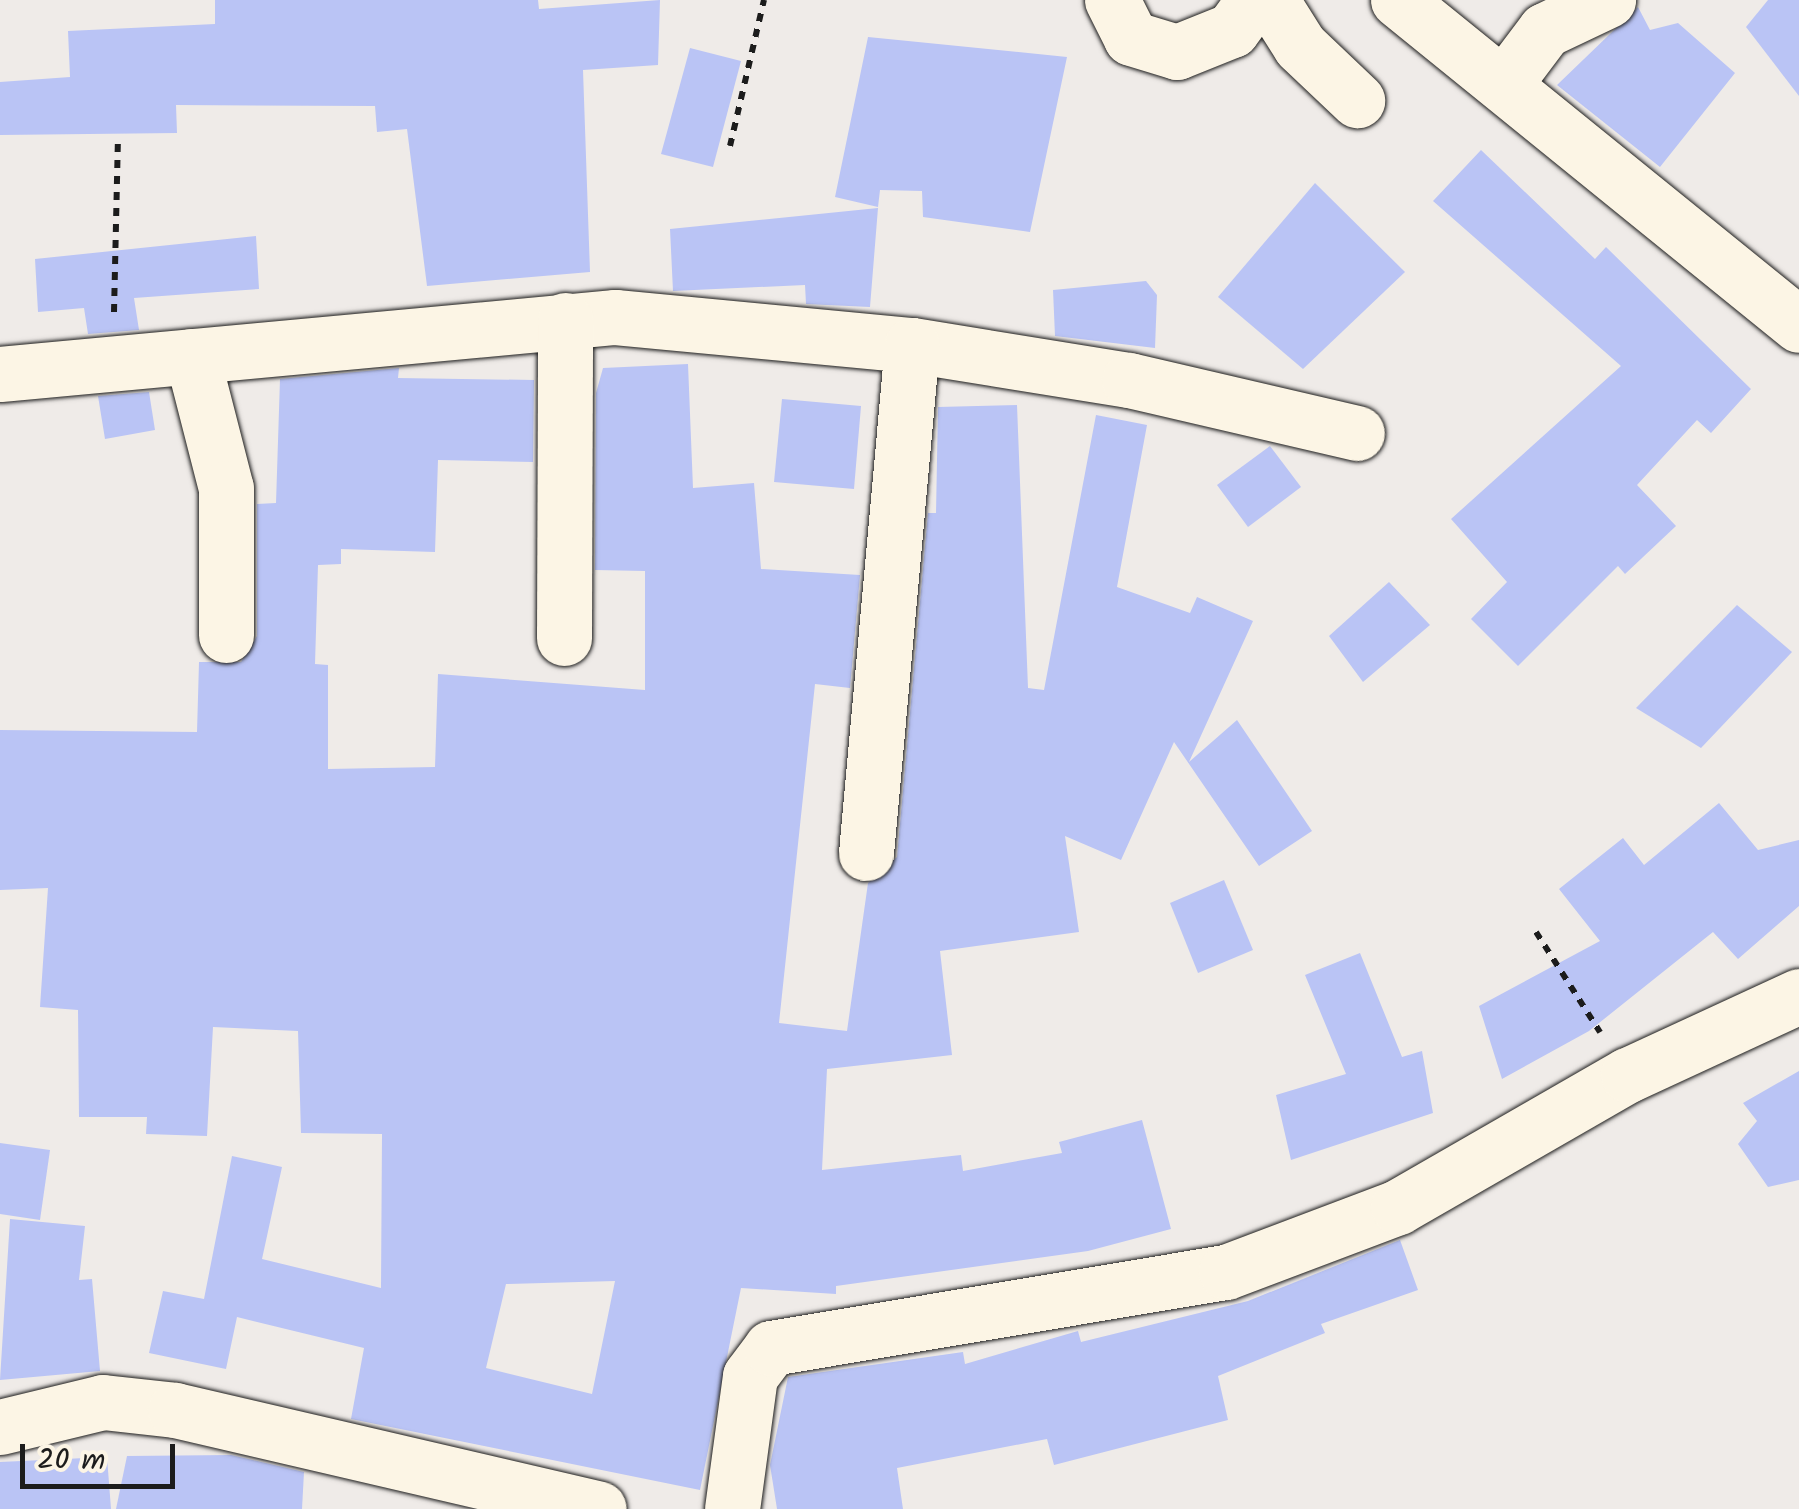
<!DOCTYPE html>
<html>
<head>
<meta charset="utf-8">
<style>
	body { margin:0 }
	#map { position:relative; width:1799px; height:1509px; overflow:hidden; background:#efebe8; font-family:Kalam,sans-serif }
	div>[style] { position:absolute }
	.building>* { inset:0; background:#bac4f5 }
	.path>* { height:6px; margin-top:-3px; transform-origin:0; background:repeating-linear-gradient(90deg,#1c1c1c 0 8px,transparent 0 16px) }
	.roads { filter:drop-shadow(0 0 2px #1c1c1c) drop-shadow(0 0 2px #1c1c1c) }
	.minor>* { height:55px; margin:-27.5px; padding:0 27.5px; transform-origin:27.5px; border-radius:27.5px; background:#fcf5e5 }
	span { translate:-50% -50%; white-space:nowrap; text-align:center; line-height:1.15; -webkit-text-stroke:8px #fcf5e5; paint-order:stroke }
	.scale { position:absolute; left:20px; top:1444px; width:155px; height:45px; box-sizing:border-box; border:5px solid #1c1c1c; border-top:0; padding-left:12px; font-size:30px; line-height:35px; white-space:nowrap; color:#1c1c1c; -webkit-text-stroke:8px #fcf5e5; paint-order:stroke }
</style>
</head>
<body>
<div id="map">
	<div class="building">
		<i style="clip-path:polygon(215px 0,538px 0,539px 9px,660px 0,658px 65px,583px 70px,590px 272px,427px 286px,407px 129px,377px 132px,375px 106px,176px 105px,177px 133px,0 135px,0 82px,70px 77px,68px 31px,215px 24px)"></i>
		<i style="clip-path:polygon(1768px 0,1799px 0,1799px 96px,1746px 27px)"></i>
		<i style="clip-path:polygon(1638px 7px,1650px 30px,1678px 23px,1735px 73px,1660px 167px,1557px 85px)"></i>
		<i style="clip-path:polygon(868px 37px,1067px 57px,1030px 232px,923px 217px,922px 191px,880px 190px,878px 207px,835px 197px)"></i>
		<i style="clip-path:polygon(690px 48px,741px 61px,713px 167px,661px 154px)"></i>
		<i style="clip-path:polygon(1481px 150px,1595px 259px,1606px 247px,1751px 389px,1711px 433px,1697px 420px,1637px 485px,1676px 526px,1625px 574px,1618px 566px,1518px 666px,1471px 619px,1507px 582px,1451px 519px,1621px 366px,1433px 201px)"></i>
		<i style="clip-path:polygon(1315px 183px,1405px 272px,1303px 369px,1218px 297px)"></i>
		<i style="clip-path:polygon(878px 208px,870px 307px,806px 304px,805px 285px,673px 291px,670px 229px)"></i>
		<i style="clip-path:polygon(256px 236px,259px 289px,134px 298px,139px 330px,88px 334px,84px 308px,38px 312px,35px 259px)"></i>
		<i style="clip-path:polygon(1146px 281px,1157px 295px,1155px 348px,1055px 336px,1053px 290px)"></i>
		<i style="clip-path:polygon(evenodd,688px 364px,693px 488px,754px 483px,761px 569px,860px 575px,850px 688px,815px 684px,779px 1023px,847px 1031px,868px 883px,897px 857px,928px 513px,936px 513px,938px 407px,1017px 405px,1028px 688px,1044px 690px,1096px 415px,1147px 425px,1117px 587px,1190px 613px,1197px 597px,1253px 621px,1189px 762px,1237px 720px,1312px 831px,1259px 866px,1174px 742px,1121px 860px,1065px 836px,1079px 932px,940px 951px,952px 1055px,827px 1069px,822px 1170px,961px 1155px,963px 1171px,1062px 1153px,1059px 1142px,1142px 1120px,1171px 1229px,1088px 1251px,836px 1286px,836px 1294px,741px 1288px,700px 1490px,351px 1419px,364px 1348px,237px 1317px,226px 1369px,149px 1353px,163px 1291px,204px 1299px,232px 1156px,282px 1167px,262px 1259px,381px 1288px,382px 1134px,301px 1133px,298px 1031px,213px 1027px,207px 1136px,146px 1134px,147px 1117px,79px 1117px,78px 1010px,40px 1007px,48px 888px,0 890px,0 730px,197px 732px,199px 662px,241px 662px,257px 636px,257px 504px,276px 503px,280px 379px,399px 368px,398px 378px,534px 380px,533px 462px,438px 460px,435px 552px,341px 549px,341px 564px,318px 565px,315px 664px,328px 665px,328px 769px,435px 767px,438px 674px,645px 690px,645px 571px,595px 570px,596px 393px,603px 368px,688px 364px,615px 1281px,592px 1394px,486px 1368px,506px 1284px,615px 1281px)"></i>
		<i style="clip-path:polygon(149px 392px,155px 430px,105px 439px,98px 396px)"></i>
		<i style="clip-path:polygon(782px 399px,861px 406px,854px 489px,774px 482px)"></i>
		<i style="clip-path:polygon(1270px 446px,1301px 487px,1248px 527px,1217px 485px)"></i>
		<i style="clip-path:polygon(1389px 582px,1430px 625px,1363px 682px,1329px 636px)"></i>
		<i style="clip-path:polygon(1737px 605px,1792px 652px,1701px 748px,1636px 708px)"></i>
		<i style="clip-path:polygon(1719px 803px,1758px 850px,1799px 840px,1799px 906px,1738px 959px,1713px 932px,1589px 1031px,1502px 1079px,1479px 1006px,1600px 941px,1559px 889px,1623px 838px,1644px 865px)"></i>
		<i style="clip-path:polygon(1224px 880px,1253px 950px,1198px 973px,1170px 903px)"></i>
		<i style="clip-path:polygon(1360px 953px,1402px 1057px,1422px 1051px,1433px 1113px,1291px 1160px,1276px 1095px,1346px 1074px,1305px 975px)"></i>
		<i style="clip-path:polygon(1799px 1071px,1799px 1180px,1768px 1187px,1738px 1144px,1757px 1121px,1743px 1103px)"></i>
		<i style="clip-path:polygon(0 1143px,50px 1150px,40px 1220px,0 1214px)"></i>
		<i style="clip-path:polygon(10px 1219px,85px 1226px,79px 1280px,92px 1279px,100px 1371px,0 1380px)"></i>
		<i style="clip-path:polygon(1400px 1240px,1418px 1290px,1321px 1324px,1325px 1333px,1218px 1376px,1228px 1420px,1054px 1465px,1047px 1439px,897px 1468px,903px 1509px,777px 1509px,770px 1465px,788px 1377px,963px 1352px,965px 1364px,1078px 1331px,1081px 1342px,1248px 1301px)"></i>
		<i style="clip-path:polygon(231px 1455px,304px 1472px,302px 1509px,116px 1509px,127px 1456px)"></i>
		<i style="clip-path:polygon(107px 1457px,111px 1509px,0 1509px,0 1462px)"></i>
	</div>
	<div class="path">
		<i style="left:730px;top:146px;width:150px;rotate:-76.9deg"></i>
		<i style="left:114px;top:312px;width:170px;rotate:-88.7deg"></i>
		<i style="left:1536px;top:932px;width:119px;rotate:57.4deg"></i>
	</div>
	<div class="roads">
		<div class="minor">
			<i style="left:1112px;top:0;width:42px;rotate:63.4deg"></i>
			<i style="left:1131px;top:38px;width:48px;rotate:16.9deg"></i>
			<i style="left:1177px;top:52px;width:59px;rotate:-21.8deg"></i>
			<i style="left:1232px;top:30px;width:37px;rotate:-54deg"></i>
			<i style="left:1271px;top:0;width:54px;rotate:57.8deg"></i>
			<i style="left:1300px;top:46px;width:79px;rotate:43.5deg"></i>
			<i style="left:1398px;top:0;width:516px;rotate:39.02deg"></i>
			<i style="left:1505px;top:83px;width:66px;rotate:-53deg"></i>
			<i style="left:1545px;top:30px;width:70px;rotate:-25.5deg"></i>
			<i style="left:192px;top:356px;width:136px;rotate:75.6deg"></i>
			<i style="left:226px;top:488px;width:147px;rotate:90deg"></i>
			<i style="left:0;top:374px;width:618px;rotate:-5.3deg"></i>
			<i style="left:615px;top:317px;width:298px;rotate:5.4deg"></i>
			<i style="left:912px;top:345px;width:220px;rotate:9.2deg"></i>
			<i style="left:1129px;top:380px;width:234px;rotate:13.1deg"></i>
			<i style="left:564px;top:638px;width:318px;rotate:-89.8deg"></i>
			<i style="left:866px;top:853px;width:510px;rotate:-84.83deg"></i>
			<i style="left:0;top:1427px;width:106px;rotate:-13.6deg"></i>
			<i style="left:103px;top:1402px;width:72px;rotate:6.3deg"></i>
			<i style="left:175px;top:1410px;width:435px;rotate:13.1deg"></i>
			<i style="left:732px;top:1509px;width:134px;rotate:-82.3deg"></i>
			<i style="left:750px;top:1376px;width:35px;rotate:-53deg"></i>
			<i style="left:771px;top:1348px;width:461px;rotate:-9.5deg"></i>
			<i style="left:1226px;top:1272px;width:184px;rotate:-20.7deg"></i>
			<i style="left:1398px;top:1207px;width:265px;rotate:-29.9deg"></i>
			<i style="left:1628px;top:1075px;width:188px;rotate:-24.8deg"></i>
		</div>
	</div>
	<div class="scale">20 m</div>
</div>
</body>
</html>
